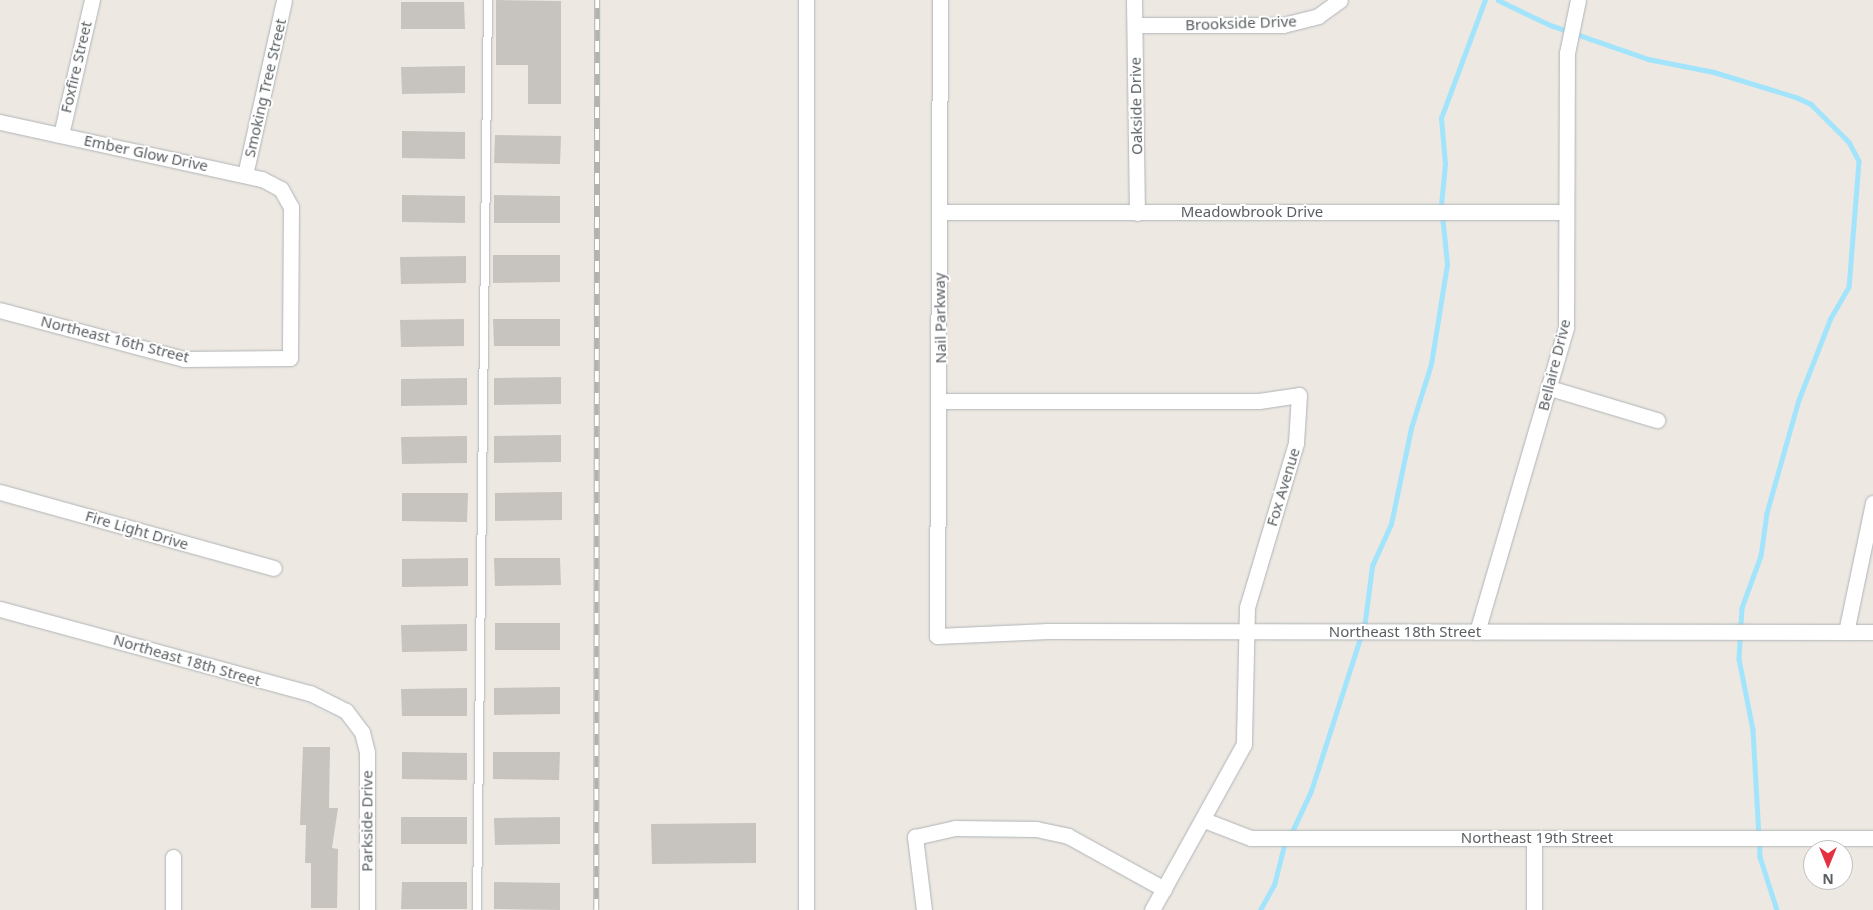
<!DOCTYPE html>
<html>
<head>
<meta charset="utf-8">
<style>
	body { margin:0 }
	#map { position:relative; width:1873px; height:910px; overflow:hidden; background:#ede8e2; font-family:"Noto Sans",sans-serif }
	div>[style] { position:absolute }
	.stream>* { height:4.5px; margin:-2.25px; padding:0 2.25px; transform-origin:2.25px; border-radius:2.25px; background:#a2e4fc }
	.building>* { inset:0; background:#c7c3be }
	.roads { filter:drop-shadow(0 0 1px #afb4b7) drop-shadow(0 0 1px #afb4b7) }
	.lane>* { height:8px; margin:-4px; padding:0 4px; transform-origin:4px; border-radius:4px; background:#fff }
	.street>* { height:15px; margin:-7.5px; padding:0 7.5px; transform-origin:7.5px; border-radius:7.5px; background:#fff }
	.rail>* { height:5.5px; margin-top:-2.75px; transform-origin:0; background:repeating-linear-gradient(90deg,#fff 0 11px,#b1b2b2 0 22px); box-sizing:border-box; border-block:1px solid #b1b2b2 }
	span { translate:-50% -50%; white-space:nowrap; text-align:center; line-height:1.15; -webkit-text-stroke:4px #fff; paint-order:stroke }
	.street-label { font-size:15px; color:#5a5f62 }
	.north { position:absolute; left:1803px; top:840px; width:50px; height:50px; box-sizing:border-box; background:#fff; border:1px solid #bdbfc0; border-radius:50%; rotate:180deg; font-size:14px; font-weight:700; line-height:20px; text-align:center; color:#5a5f62 }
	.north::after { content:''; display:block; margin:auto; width:18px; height:22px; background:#e43140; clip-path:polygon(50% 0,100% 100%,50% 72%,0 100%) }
</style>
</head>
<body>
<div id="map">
	<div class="stream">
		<i style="left:1498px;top:0;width:58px;rotate:25.7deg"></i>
		<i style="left:1550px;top:25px;width:104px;rotate:19.1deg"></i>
		<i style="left:1648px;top:59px;width:67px;rotate:11.1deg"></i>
		<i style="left:1714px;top:72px;width:86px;rotate:17deg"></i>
		<i style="left:1796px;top:97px;width:17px;rotate:25deg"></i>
		<i style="left:1811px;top:104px;width:54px;rotate:45deg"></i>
		<i style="left:1849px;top:142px;width:21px;rotate:62deg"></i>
		<i style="left:1859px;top:161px;width:126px;rotate:94.5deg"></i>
		<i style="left:1849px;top:287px;width:36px;rotate:120deg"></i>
		<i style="left:1831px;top:318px;width:88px;rotate:111.3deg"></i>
		<i style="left:1799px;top:400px;width:117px;rotate:105.8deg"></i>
		<i style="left:1767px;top:513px;width:43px;rotate:97.9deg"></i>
		<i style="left:1761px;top:556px;width:55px;rotate:110.1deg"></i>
		<i style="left:1742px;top:608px;width:51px;rotate:93.4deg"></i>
		<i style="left:1739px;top:659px;width:72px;rotate:78.8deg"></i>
		<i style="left:1753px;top:730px;width:127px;rotate:86.8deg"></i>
		<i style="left:1760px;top:857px;width:56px;rotate:72.2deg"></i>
		<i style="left:1364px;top:628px;width:63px;rotate:-82.6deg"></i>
		<i style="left:1372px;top:566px;width:46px;rotate:-65.7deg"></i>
		<i style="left:1391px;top:524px;width:98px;rotate:-78.2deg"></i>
		<i style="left:1411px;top:428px;width:67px;rotate:-72.6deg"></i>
		<i style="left:1431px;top:364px;width:101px;rotate:-80.9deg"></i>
		<i style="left:1447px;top:264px;width:59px;rotate:-95.8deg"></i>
		<i style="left:1441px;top:205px;width:41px;rotate:-84.4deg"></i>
		<i style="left:1445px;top:164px;width:46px;rotate:-95deg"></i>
		<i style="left:1441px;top:118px;width:126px;rotate:-69.6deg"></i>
		<i style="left:1290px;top:836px;width:50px;rotate:-65deg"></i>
		<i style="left:1311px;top:791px;width:164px;rotate:-72.2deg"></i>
		<i style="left:1260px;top:910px;width:29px;rotate:-61deg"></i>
		<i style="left:1274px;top:885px;width:44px;rotate:-75.7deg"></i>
	</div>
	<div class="building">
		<i style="clip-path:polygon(496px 0,561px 1px,561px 104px,528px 104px,528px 65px,496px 65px)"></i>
		<i style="clip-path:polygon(401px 2px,464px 2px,465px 29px,401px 29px)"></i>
		<i style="clip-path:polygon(465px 66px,465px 93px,402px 94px,401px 67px)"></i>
		<i style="clip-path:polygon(402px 131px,465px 132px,465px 159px,402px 158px)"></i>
		<i style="clip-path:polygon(495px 135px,561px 136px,560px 164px,494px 163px)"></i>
		<i style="clip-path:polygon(402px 195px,465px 196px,465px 223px,402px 222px)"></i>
		<i style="clip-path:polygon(494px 195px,560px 196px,560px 223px,494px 223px)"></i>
		<i style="clip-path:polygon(493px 255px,560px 255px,560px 282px,493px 283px)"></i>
		<i style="clip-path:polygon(466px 256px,466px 283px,401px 284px,400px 257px)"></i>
		<i style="clip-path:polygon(464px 319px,464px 346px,401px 347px,400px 320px)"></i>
		<i style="clip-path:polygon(493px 319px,560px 319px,560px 346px,494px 346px)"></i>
		<i style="clip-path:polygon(561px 377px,561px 404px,494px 405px,494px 378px)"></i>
		<i style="clip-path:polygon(467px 378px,467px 405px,401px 406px,401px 379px)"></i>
		<i style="clip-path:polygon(561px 435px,561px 462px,494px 463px,494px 436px)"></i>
		<i style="clip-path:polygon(467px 436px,467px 463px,402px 464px,401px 437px)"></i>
		<i style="clip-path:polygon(562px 492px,562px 520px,495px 521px,495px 493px)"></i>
		<i style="clip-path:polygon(402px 493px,468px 493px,467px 522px,402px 521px)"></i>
		<i style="clip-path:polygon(468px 558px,468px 586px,402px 587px,402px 559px)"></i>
		<i style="clip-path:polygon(494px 558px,560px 558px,561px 585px,495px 586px)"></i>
		<i style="clip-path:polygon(495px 623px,560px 623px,560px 650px,495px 650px)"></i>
		<i style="clip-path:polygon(467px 624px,467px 651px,402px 652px,401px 625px)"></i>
		<i style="clip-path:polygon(560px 687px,560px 714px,494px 715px,494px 688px)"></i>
		<i style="clip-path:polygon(467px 688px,467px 716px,402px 716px,401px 689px)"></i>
		<i style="clip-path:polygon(303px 747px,330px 747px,329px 808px,338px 808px,332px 848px,338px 849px,337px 908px,311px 908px,311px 863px,305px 863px,306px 825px,300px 825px)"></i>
		<i style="clip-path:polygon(402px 752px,467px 753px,467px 780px,402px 779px)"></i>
		<i style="clip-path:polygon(493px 752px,560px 752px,559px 780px,493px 779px)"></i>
		<i style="clip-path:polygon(401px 817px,467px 817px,467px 844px,401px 844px)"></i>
		<i style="clip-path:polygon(560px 817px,560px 844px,495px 845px,494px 818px)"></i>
		<i style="clip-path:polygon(756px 823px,756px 863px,652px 864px,651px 824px)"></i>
		<i style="clip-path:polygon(402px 882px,467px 882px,467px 909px,401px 909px)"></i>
		<i style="clip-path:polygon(494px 882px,560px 883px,560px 910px,494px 909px)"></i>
	</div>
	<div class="roads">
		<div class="lane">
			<i style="left:477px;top:910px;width:910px;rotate:-89.31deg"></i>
		</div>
		<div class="street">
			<i style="left:806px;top:0;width:910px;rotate:90deg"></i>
			<i style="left:940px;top:0;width:636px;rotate:90.27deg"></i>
			<i style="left:937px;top:636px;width:111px;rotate:-2.6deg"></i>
			<i style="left:1048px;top:631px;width:825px;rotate:0.07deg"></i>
			<i style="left:1134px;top:0;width:213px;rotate:89.2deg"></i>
			<i style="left:1135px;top:25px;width:148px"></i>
			<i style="left:1283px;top:25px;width:36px;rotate:-14deg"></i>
			<i style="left:1318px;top:16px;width:27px;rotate:-36deg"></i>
			<i style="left:0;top:122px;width:268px;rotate:12.3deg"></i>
			<i style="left:262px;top:179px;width:21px;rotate:28deg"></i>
			<i style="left:281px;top:189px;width:21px;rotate:61deg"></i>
			<i style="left:291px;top:207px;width:151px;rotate:90.4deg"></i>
			<i style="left:290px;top:358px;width:106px;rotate:179.5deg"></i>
			<i style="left:184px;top:359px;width:190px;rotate:-165.1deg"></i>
			<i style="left:61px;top:135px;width:139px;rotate:-77.1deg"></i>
			<i style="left:245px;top:175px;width:179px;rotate:-77.4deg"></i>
			<i style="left:939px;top:212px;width:627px"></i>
			<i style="left:1550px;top:388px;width:112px;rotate:16.7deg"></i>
			<i style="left:941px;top:401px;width:318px"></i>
			<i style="left:1259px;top:401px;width:40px;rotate:-8.5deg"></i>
			<i style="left:1299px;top:395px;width:48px;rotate:93.6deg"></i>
			<i style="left:1296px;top:443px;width:171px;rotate:106.6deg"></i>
			<i style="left:1247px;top:607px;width:137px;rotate:91.3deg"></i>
			<i style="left:1244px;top:744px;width:190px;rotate:119deg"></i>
			<i style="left:0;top:492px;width:284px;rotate:15.5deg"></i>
			<i style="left:0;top:609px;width:321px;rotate:15.2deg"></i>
			<i style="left:310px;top:693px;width:40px;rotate:26.6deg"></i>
			<i style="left:346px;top:711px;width:26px;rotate:53deg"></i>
			<i style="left:362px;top:732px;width:21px;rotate:76deg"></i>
			<i style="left:367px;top:752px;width:158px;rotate:90deg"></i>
			<i style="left:1477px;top:632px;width:317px;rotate:-73.7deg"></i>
			<i style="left:1566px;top:328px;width:275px;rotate:-89.8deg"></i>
			<i style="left:1567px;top:53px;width:54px;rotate:-78.3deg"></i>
			<i style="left:1846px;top:632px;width:132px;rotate:-78.2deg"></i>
			<i style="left:1204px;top:820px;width:50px;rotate:21deg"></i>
			<i style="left:1251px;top:838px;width:622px"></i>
			<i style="left:1534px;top:838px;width:72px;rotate:90deg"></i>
			<i style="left:173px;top:857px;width:53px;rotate:90deg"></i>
			<i style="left:924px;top:910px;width:74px;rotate:-97deg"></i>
			<i style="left:915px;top:837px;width:41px;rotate:-12.7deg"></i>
			<i style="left:955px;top:828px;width:81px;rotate:0.7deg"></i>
			<i style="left:1036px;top:829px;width:33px;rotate:12deg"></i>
			<i style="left:1068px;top:836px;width:110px;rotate:28.9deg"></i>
		</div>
	</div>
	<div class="rail">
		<i style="left:596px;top:910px;width:910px;rotate:-89.94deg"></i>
	</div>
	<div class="street-label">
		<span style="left:1241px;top:23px;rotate:-2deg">Brookside Drive</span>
		<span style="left:76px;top:67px;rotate:-77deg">Foxfire Street</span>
		<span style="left:265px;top:88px;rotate:-77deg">Smoking Tree Street</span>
		<span style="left:1136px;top:106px;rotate:-91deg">Oakside Drive</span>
		<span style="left:146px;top:153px;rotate:12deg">Ember Glow Drive</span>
		<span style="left:1252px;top:212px">Meadowbrook Drive</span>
		<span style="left:940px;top:318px;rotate:-91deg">Nail Parkway</span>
		<span style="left:115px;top:339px;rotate:14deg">Northeast 16th Street</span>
		<span style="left:1554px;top:365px;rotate:-76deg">Bellaire Drive</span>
		<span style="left:1283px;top:487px;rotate:-73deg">Fox Avenue</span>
		<span style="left:137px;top:530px;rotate:16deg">Fire Light Drive</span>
		<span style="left:1405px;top:632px">Northeast 18th Street</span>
		<span style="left:187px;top:660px;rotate:16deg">Northeast 18th Street</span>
		<span style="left:367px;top:821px;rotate:-90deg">Parkside Drive</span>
		<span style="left:1537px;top:838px">Northeast 19th Street</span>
	</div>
	<div class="north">N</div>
</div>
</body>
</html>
